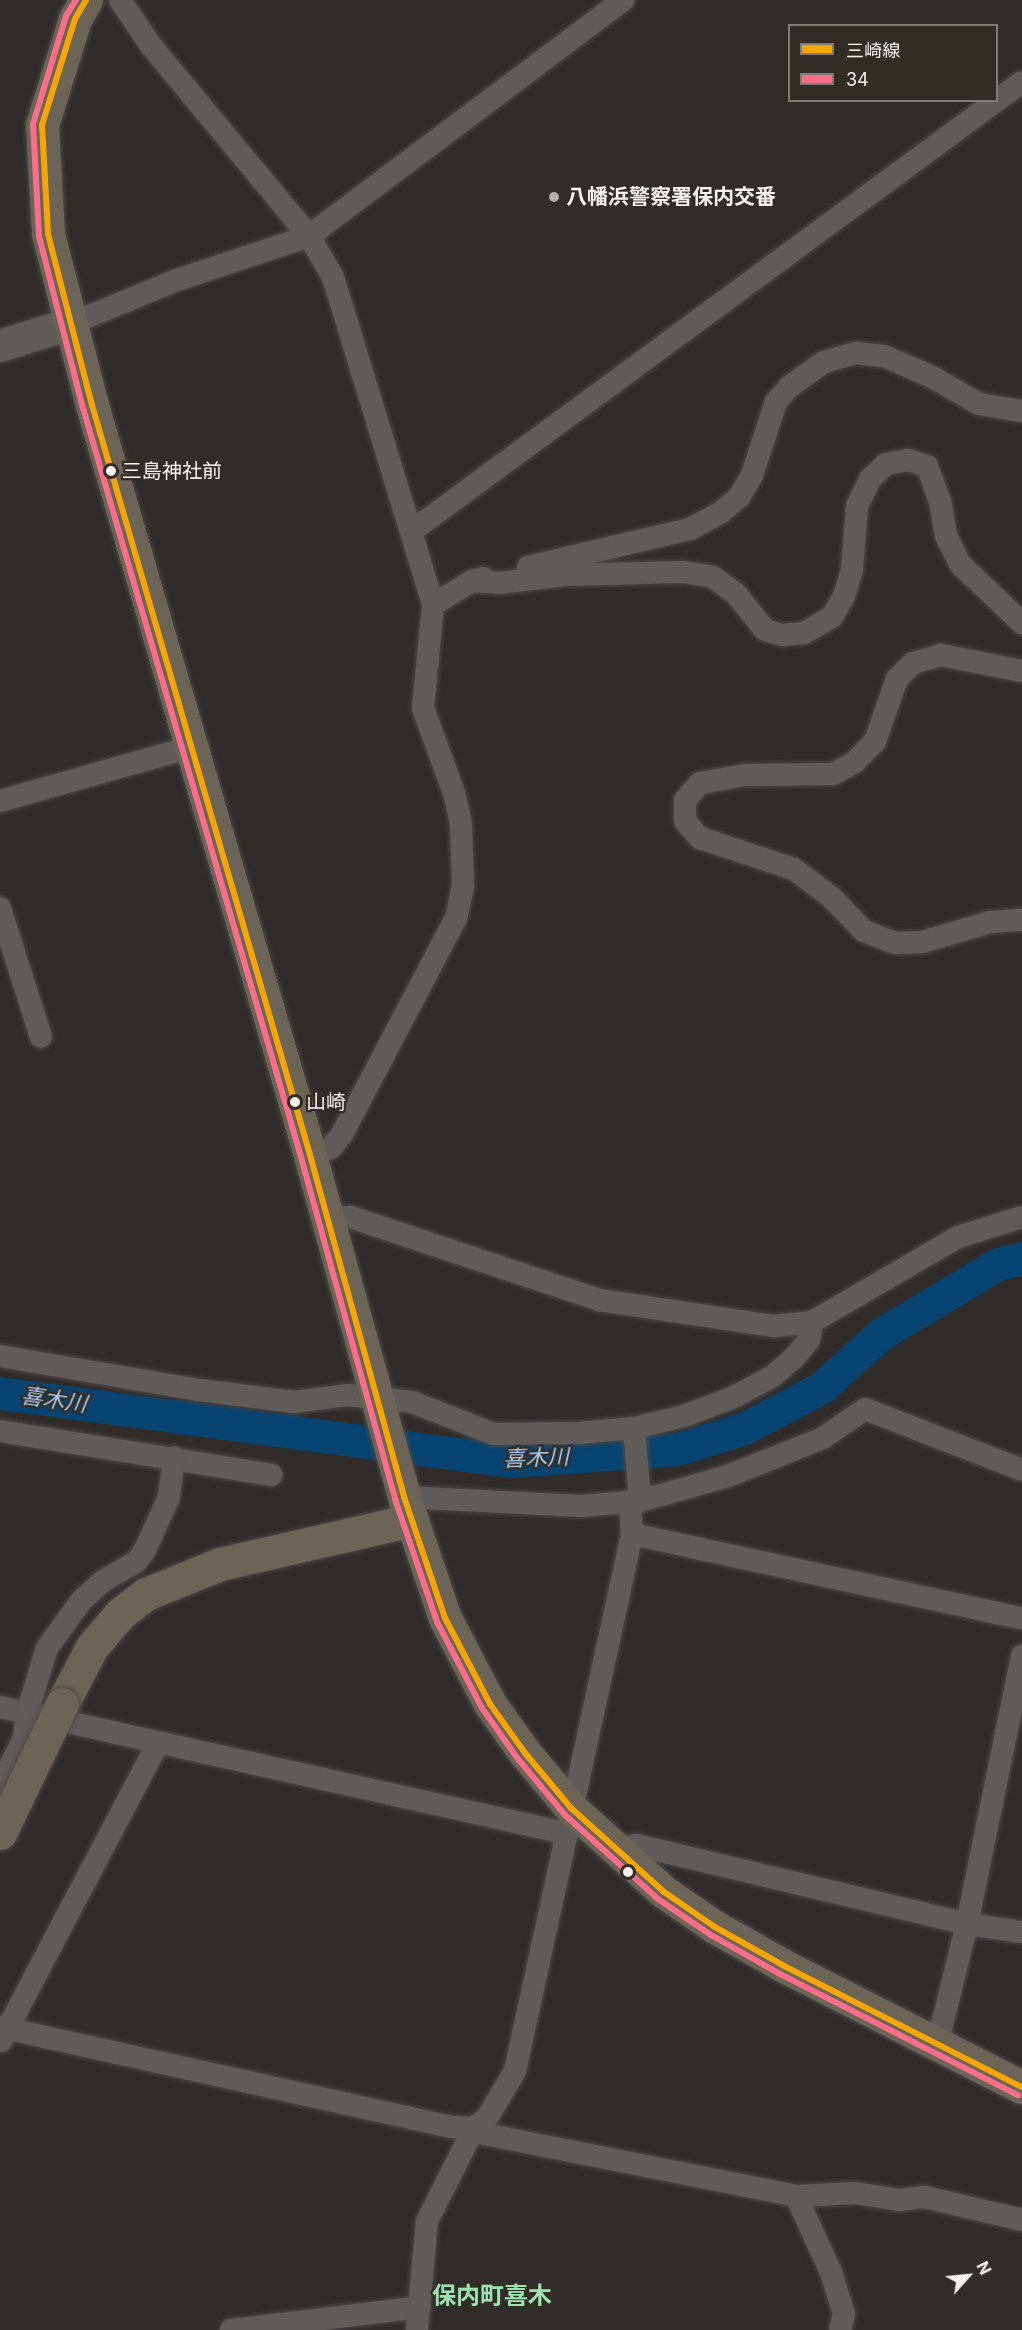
<!DOCTYPE html>
<html>
<head>
<meta charset="utf-8">
<style>
	body { margin:0 }
	#map { position:relative; width:1022px; height:2330px; overflow:hidden; background:#2f2c2a; font-family:Inter,"Noto Sans JP",sans-serif }
	div>[style] { position:absolute }
	.river>* { height:33px; margin:-16.5px; padding:0 16.5px; transform-origin:16.5px; border-radius:16.5px; background:#074471 }
	.roads { filter:drop-shadow(0 0 2px #4c4947) drop-shadow(0 0 2px #4c4947) }
	.street>* { height:22px; margin:-11px; padding:0 11px; transform-origin:11px; border-radius:11px; background:#5f5c5a }
	.secondary>* { height:32px; margin:-16px; padding:0 16px; transform-origin:16px; border-radius:16px; background:#5f5c5a }
	.highway>* { height:33px; margin:-16.5px; padding:0 16.5px; transform-origin:16.5px; border-radius:16.5px; background:#6c6457 }
	.bridges { filter:drop-shadow(0 0 2px #4c4947) drop-shadow(0 0 2px #4c4947) }
	.highway-bridge>* { height:33px; margin:-16.5px; padding:0 16.5px; transform-origin:16.5px; border-radius:16.5px; background:#6c6457 }
	.bus-1>* { height:6px; margin:-3px; padding:0 3px; transform-origin:3px; border-radius:3px; background:#f7a600 }
	.bus-2>* { height:6px; margin:-3px; padding:0 3px; transform-origin:3px; border-radius:3px; background:#fb6d88 }
	.dots>* { width:16px; height:16px; translate:-50% -50%; box-sizing:border-box; border:3px solid #322c27; border-radius:50% }
	span { translate:-50% -50%; white-space:nowrap; text-align:center; line-height:1.15; -webkit-text-stroke:4.5px #322c27; paint-order:stroke }
	.bus-label { font-size:20px; color:#f6f2ef }
	.left { translate:0 -50%; text-align:left }
	.poi-label { font-size:21px; color:#f6f2ef; font-weight:700 }
	.water-label { font-size:22px; color:#a8ccf0; font-style:italic }
	.quarter-label { font-size:24px; color:#9ce5b3; font-weight:700 }
	.legend { position:absolute; left:788px; top:24px; width:210px; height:78px; box-sizing:border-box; background:#322c27; border:2px solid #807b77; margin:0; padding:8px 10px; list-style:none; font-size:18px; color:#f6f2ef }
	.legend li { display:flex; align-items:center; gap:12px; height:30px }
	.legend b { width:30px; border:2px solid #807b77 }
	.north { position:absolute; left:938px; top:2246px; width:60px; height:60px; -webkit-text-stroke:4px #322c27; paint-order:stroke; rotate:63deg; font-size:16px; font-weight:700; line-height:24px; text-align:center; color:#f6f2ef }
	.north::after { content:''; display:block; margin:auto; width:21px; height:27px; background:#f6f2ef; clip-path:polygon(50% 0,100% 100%,50% 72%,0 100%) }
</style>
</head>
<body>
<div id="map">
	<div class="river">
		<i style="left:0;top:1393px;width:516px;rotate:7.58deg"></i>
		<i style="left:511px;top:1461px;width:167px;rotate:-4.1deg"></i>
		<i style="left:678px;top:1449px;width:70px;rotate:-17.4deg"></i>
		<i style="left:745px;top:1428px;width:86px;rotate:-27.8deg"></i>
		<i style="left:821px;top:1388px;width:81px;rotate:-42deg"></i>
		<i style="left:881px;top:1334px;width:136px;rotate:-30.9deg"></i>
		<i style="left:998px;top:1264px;width:25px;rotate:-14deg"></i>
	</div>
	<div class="roads">
		<div class="street">
			<i style="left:120px;top:0;width:57px;rotate:55.8deg"></i>
			<i style="left:152px;top:47px;width:246px;rotate:50.3deg"></i>
			<i style="left:309px;top:236px;width:48px;rotate:59.7deg"></i>
			<i style="left:333px;top:277px;width:343px;rotate:73deg"></i>
			<i style="left:433px;top:605px;width:103px;rotate:95.5deg"></i>
			<i style="left:423px;top:708px;width:90px;rotate:70deg"></i>
			<i style="left:454px;top:793px;width:32px;rotate:77deg"></i>
			<i style="left:461px;top:824px;width:62px;rotate:88.2deg"></i>
			<i style="left:463px;top:886px;width:33px;rotate:102deg"></i>
			<i style="left:456px;top:918px;width:244px;rotate:117.8deg"></i>
			<i style="left:342px;top:1134px;width:18px;rotate:128deg"></i>
			<i style="left:331px;top:1148px;width:22px;rotate:162deg"></i>
			<i style="left:70px;top:324px;width:116px;rotate:-22.4deg"></i>
			<i style="left:177px;top:280px;width:139px;rotate:-18.4deg"></i>
			<i style="left:309px;top:236px;width:393px;rotate:-36.9deg"></i>
			<i style="left:412px;top:531px;width:757px;rotate:-36.36deg"></i>
			<i style="left:528px;top:567px;width:166px;rotate:-13.2deg"></i>
			<i style="left:690px;top:529px;width:34px;rotate:-28deg"></i>
			<i style="left:720px;top:513px;width:25px;rotate:-40deg"></i>
			<i style="left:739px;top:497px;width:26px;rotate:-59deg"></i>
			<i style="left:752px;top:475px;width:77px;rotate:-71.8deg"></i>
			<i style="left:776px;top:402px;width:20px;rotate:-49deg"></i>
			<i style="left:789px;top:387px;width:43px;rotate:-35.5deg"></i>
			<i style="left:824px;top:362px;width:32px;rotate:-16deg"></i>
			<i style="left:855px;top:353px;width:29px;rotate:6deg"></i>
			<i style="left:884px;top:356px;width:55px;rotate:23.7deg"></i>
			<i style="left:934px;top:378px;width:52px;rotate:30deg"></i>
			<i style="left:979px;top:404px;width:44px;rotate:9.2deg"></i>
			<i style="left:472px;top:581px;width:27px;rotate:4deg"></i>
			<i style="left:499px;top:583px;width:66px;rotate:-6.9deg"></i>
			<i style="left:565px;top:575px;width:118px;rotate:-1.5deg"></i>
			<i style="left:683px;top:572px;width:30px;rotate:9deg"></i>
			<i style="left:713px;top:577px;width:29px;rotate:36deg"></i>
			<i style="left:736px;top:594px;width:46px;rotate:51.1deg"></i>
			<i style="left:765px;top:630px;width:18px;rotate:16deg"></i>
			<i style="left:782px;top:635px;width:22px;rotate:-5deg"></i>
			<i style="left:804px;top:633px;width:32px;rotate:-30deg"></i>
			<i style="left:832px;top:617px;width:24px;rotate:-60deg"></i>
			<i style="left:844px;top:596px;width:27px;rotate:-73deg"></i>
			<i style="left:852px;top:570px;width:64px;rotate:-85.5deg"></i>
			<i style="left:857px;top:506px;width:30px;rotate:-64deg"></i>
			<i style="left:870px;top:479px;width:22px;rotate:-43deg"></i>
			<i style="left:886px;top:464px;width:22px;rotate:-10deg"></i>
			<i style="left:908px;top:460px;width:20px;rotate:18deg"></i>
			<i style="left:927px;top:466px;width:37px;rotate:70deg"></i>
			<i style="left:940px;top:501px;width:36px;rotate:80deg"></i>
			<i style="left:946px;top:536px;width:31px;rotate:63deg"></i>
			<i style="left:960px;top:564px;width:86px;rotate:43.6deg"></i>
			<i style="left:433px;top:605px;width:46px;rotate:-31.6deg"></i>
			<i style="left:472px;top:581px;width:12px;rotate:-14deg"></i>
			<i style="left:1022px;top:671px;width:83px;rotate:-168.8deg"></i>
			<i style="left:941px;top:655px;width:29px;rotate:164deg"></i>
			<i style="left:913px;top:663px;width:23px;rotate:135deg"></i>
			<i style="left:897px;top:679px;width:66px;rotate:109.5deg"></i>
			<i style="left:875px;top:741px;width:29px;rotate:134deg"></i>
			<i style="left:855px;top:762px;width:25px;rotate:151deg"></i>
			<i style="left:833px;top:774px;width:88px;rotate:179.3deg"></i>
			<i style="left:745px;top:775px;width:46px;rotate:169.9deg"></i>
			<i style="left:700px;top:783px;width:23px;rotate:131deg"></i>
			<i style="left:685px;top:800px;width:21px;rotate:90deg"></i>
			<i style="left:685px;top:821px;width:23px;rotate:49deg"></i>
			<i style="left:700px;top:838px;width:99px;rotate:18.3deg"></i>
			<i style="left:794px;top:869px;width:48px;rotate:37.3deg"></i>
			<i style="left:832px;top:898px;width:46px;rotate:45.9deg"></i>
			<i style="left:864px;top:931px;width:34px;rotate:21deg"></i>
			<i style="left:896px;top:943px;width:26px;rotate:-2deg"></i>
			<i style="left:922px;top:942px;width:72px;rotate:-16.2deg"></i>
			<i style="left:991px;top:922px;width:31px;rotate:-4deg"></i>
			<i style="left:0;top:801px;width:198px;rotate:-15.8deg"></i>
			<i style="left:0;top:908px;width:135px;rotate:72.4deg"></i>
			<i style="left:328px;top:1218px;width:22px;rotate:-3deg"></i>
			<i style="left:350px;top:1217px;width:262px;rotate:18.4deg"></i>
			<i style="left:599px;top:1300px;width:177px;rotate:8.5deg"></i>
			<i style="left:774px;top:1326px;width:38px;rotate:-6deg"></i>
			<i style="left:812px;top:1322px;width:169px;rotate:-30.2deg"></i>
			<i style="left:958px;top:1237px;width:67px;rotate:-17.4deg"></i>
			<i style="left:0;top:1356px;width:202px;rotate:9.7deg"></i>
			<i style="left:199px;top:1390px;width:96px;rotate:7.2deg"></i>
			<i style="left:294px;top:1402px;width:53px;rotate:-7.5deg"></i>
			<i style="left:347px;top:1395px;width:65px;rotate:6.1deg"></i>
			<i style="left:412px;top:1402px;width:88px;rotate:21.3deg"></i>
			<i style="left:494px;top:1434px;width:84px;rotate:-0.7deg"></i>
			<i style="left:578px;top:1433px;width:56px;rotate:-5.1deg"></i>
			<i style="left:634px;top:1428px;width:51px;rotate:-13.5deg"></i>
			<i style="left:684px;top:1416px;width:53px;rotate:-20.8deg"></i>
			<i style="left:734px;top:1397px;width:44px;rotate:-28.3deg"></i>
			<i style="left:773px;top:1376px;width:28px;rotate:-41deg"></i>
			<i style="left:794px;top:1358px;width:23px;rotate:-50deg"></i>
			<i style="left:809px;top:1340px;width:18px;rotate:-81deg"></i>
			<i style="left:634px;top:1428px;width:73px;rotate:85.3deg"></i>
			<i style="left:0;top:1431px;width:275px;rotate:9.2deg"></i>
			<i style="left:404px;top:1497px;width:177px;rotate:2.9deg"></i>
			<i style="left:581px;top:1506px;width:59px;rotate:-4.8deg"></i>
			<i style="left:640px;top:1501px;width:91px;rotate:-15.9deg"></i>
			<i style="left:728px;top:1476px;width:102px;rotate:-21.8deg"></i>
			<i style="left:823px;top:1438px;width:51px;rotate:-34.6deg"></i>
			<i style="left:865px;top:1409px;width:168px;rotate:21.2deg"></i>
			<i style="left:632px;top:1534px;width:399px;rotate:12.2deg"></i>
			<i style="left:0;top:1707px;width:579px;rotate:12.57deg"></i>
			<i style="left:0;top:1786px;width:54px;rotate:-63.4deg"></i>
			<i style="left:24px;top:1738px;width:25px;rotate:-83deg"></i>
			<i style="left:27px;top:1713px;width:68px;rotate:-72.9deg"></i>
			<i style="left:47px;top:1648px;width:59px;rotate:-53.9deg"></i>
			<i style="left:82px;top:1600px;width:28px;rotate:-42deg"></i>
			<i style="left:103px;top:1581px;width:38px;rotate:-30deg"></i>
			<i style="left:136px;top:1562px;width:15px;rotate:-53deg"></i>
			<i style="left:145px;top:1550px;width:58px;rotate:-65.6deg"></i>
			<i style="left:169px;top:1497px;width:40px;rotate:-82.9deg"></i>
			<i style="left:614px;top:1850px;width:23px;rotate:-13deg"></i>
			<i style="left:636px;top:1845px;width:340px;rotate:13.4deg"></i>
			<i style="left:967px;top:1924px;width:56px;rotate:8.3deg"></i>
			<i style="left:0;top:2027px;width:462px;rotate:12.5deg"></i>
			<i style="left:451px;top:2127px;width:23px;rotate:2deg"></i>
			<i style="left:474px;top:2128px;width:12px;rotate:31deg"></i>
			<i style="left:484px;top:2134px;width:318px;rotate:11.2deg"></i>
			<i style="left:796px;top:2196px;width:59px;rotate:-2.9deg"></i>
			<i style="left:855px;top:2193px;width:46px;rotate:8.8deg"></i>
			<i style="left:900px;top:2200px;width:25px;rotate:-7deg"></i>
			<i style="left:925px;top:2197px;width:100px;rotate:13.3deg"></i>
			<i style="left:1px;top:2041px;width:337px;rotate:-62.2deg"></i>
			<i style="left:937px;top:2045px;width:125px;rotate:-76.1deg"></i>
			<i style="left:967px;top:1924px;width:274px;rotate:-78.4deg"></i>
			<i style="left:796px;top:2196px;width:84px;rotate:65.3deg"></i>
			<i style="left:831px;top:2272px;width:44px;rotate:72.8deg"></i>
			<i style="left:844px;top:2314px;width:16px;rotate:104deg"></i>
			<i style="left:231px;top:2330px;width:190px;rotate:-6.9deg"></i>
			<i style="left:417px;top:2330px;width:109px;rotate:-84.8deg"></i>
			<i style="left:427px;top:2221px;width:104px;rotate:-63.2deg"></i>
			<i style="left:474px;top:2128px;width:16px;rotate:-38deg"></i>
			<i style="left:487px;top:2118px;width:55px;rotate:-59.2deg"></i>
			<i style="left:515px;top:2071px;width:550px;rotate:-77.71deg"></i>
			<i style="left:632px;top:1534px;width:31px;rotate:-94deg"></i>
		</div>
		<div class="secondary">
			<i style="left:0;top:346px;width:73px;rotate:-17.4deg"></i>
		</div>
		<div class="highway">
			<i style="left:86px;top:0;width:22px;rotate:120deg"></i>
			<i style="left:75px;top:19px;width:111px;rotate:107.3deg"></i>
			<i style="left:42px;top:125px;width:109px;rotate:86.8deg"></i>
			<i style="left:48px;top:234px;width:177px;rotate:75.6deg"></i>
			<i style="left:92px;top:405px;width:781px;rotate:73.79deg"></i>
			<i style="left:310px;top:1155px;width:355px;rotate:74.6deg"></i>
			<i style="left:404px;top:1497px;width:128px;rotate:71.3deg"></i>
			<i style="left:445px;top:1618px;width:97px;rotate:62.4deg"></i>
			<i style="left:490px;top:1704px;width:60px;rotate:54.5deg"></i>
			<i style="left:525px;top:1753px;width:72px;rotate:50.1deg"></i>
			<i style="left:571px;top:1808px;width:125px;rotate:42.1deg"></i>
			<i style="left:664px;top:1892px;width:62px;rotate:34.5deg"></i>
			<i style="left:715px;top:1927px;width:81px;rotate:29.4deg"></i>
			<i style="left:786px;top:1967px;width:265px;rotate:27deg"></i>
			<i style="left:62px;top:1704px;width:64px;rotate:-62.2deg"></i>
			<i style="left:92px;top:1647px;width:43px;rotate:-49.7deg"></i>
			<i style="left:120px;top:1614px;width:33px;rotate:-38deg"></i>
			<i style="left:146px;top:1594px;width:80px;rotate:-22.1deg"></i>
			<i style="left:220px;top:1564px;width:197px;rotate:-12.9deg"></i>
		</div>
	</div>
	<div class="bridges">
		<div class="highway-bridge">
			<i style="left:0;top:1833px;width:143px;rotate:-64.3deg"></i>
		</div>
	</div>
	<div class="bus-1">
		<i style="left:86px;top:0;width:22px;rotate:120deg"></i>
		<i style="left:75px;top:19px;width:111px;rotate:107.3deg"></i>
		<i style="left:42px;top:125px;width:109px;rotate:86.8deg"></i>
		<i style="left:48px;top:234px;width:177px;rotate:75.6deg"></i>
		<i style="left:92px;top:405px;width:781px;rotate:73.79deg"></i>
		<i style="left:310px;top:1155px;width:355px;rotate:74.6deg"></i>
		<i style="left:404px;top:1497px;width:128px;rotate:71.3deg"></i>
		<i style="left:445px;top:1618px;width:97px;rotate:62.4deg"></i>
		<i style="left:490px;top:1704px;width:60px;rotate:54.5deg"></i>
		<i style="left:525px;top:1753px;width:72px;rotate:50.1deg"></i>
		<i style="left:571px;top:1808px;width:125px;rotate:42.1deg"></i>
		<i style="left:664px;top:1892px;width:62px;rotate:34.5deg"></i>
		<i style="left:715px;top:1927px;width:81px;rotate:29.4deg"></i>
		<i style="left:786px;top:1967px;width:265px;rotate:27deg"></i>
	</div>
	<div class="bus-2">
		<i style="left:76px;top:0;width:19px;rotate:122deg"></i>
		<i style="left:66px;top:16px;width:113px;rotate:107deg"></i>
		<i style="left:33px;top:124px;width:112px;rotate:86.9deg"></i>
		<i style="left:39px;top:236px;width:178px;rotate:75.7deg"></i>
		<i style="left:83px;top:408px;width:780px;rotate:73.77deg"></i>
		<i style="left:301px;top:1157px;width:355px;rotate:74.6deg"></i>
		<i style="left:395px;top:1499px;width:130px;rotate:71.1deg"></i>
		<i style="left:437px;top:1622px;width:97px;rotate:62.4deg"></i>
		<i style="left:482px;top:1708px;width:62px;rotate:54.8deg"></i>
		<i style="left:518px;top:1759px;width:73px;rotate:50deg"></i>
		<i style="left:565px;top:1815px;width:125px;rotate:42.1deg"></i>
		<i style="left:658px;top:1899px;width:64px;rotate:34.2deg"></i>
		<i style="left:711px;top:1935px;width:81px;rotate:29.4deg"></i>
		<i style="left:782px;top:1975px;width:265px;rotate:27deg"></i>
	</div>
	<div class="dots">
		<i style="left:554px;top:197px;background:#b0adaa"></i>
		<i style="left:111px;top:471px;background:#f6f2ef"></i>
		<i style="left:295px;top:1102px;background:#f6f2ef"></i>
		<i style="left:628px;top:1872px;background:#f6f2ef"></i>
	</div>
	<div class="bus-label">
		<span class="left" style="left:122px;top:471px">三島神社前</span>
		<span class="left" style="left:306px;top:1102px">山崎</span>
	</div>
	<div class="poi-label">
		<span class="left" style="left:566px;top:197px">八幡浜警察署保内交番</span>
	</div>
	<div class="water-label">
		<span style="left:54px;top:1400px;rotate:8deg">喜木川</span>
		<span style="left:536px;top:1458px;rotate:-2deg">喜木川</span>
	</div>
	<div class="quarter-label">
		<span style="left:492px;top:2296px">保内町喜木</span>
	</div>
	<ul class="legend">
	<li><b style="height:8px;background:#f7a600"></b>三崎線</li>
	<li><b style="height:8px;background:#fb6d88"></b>34</li>
	</ul>
	<div class="north">N</div>
</div>
</body>
</html>
